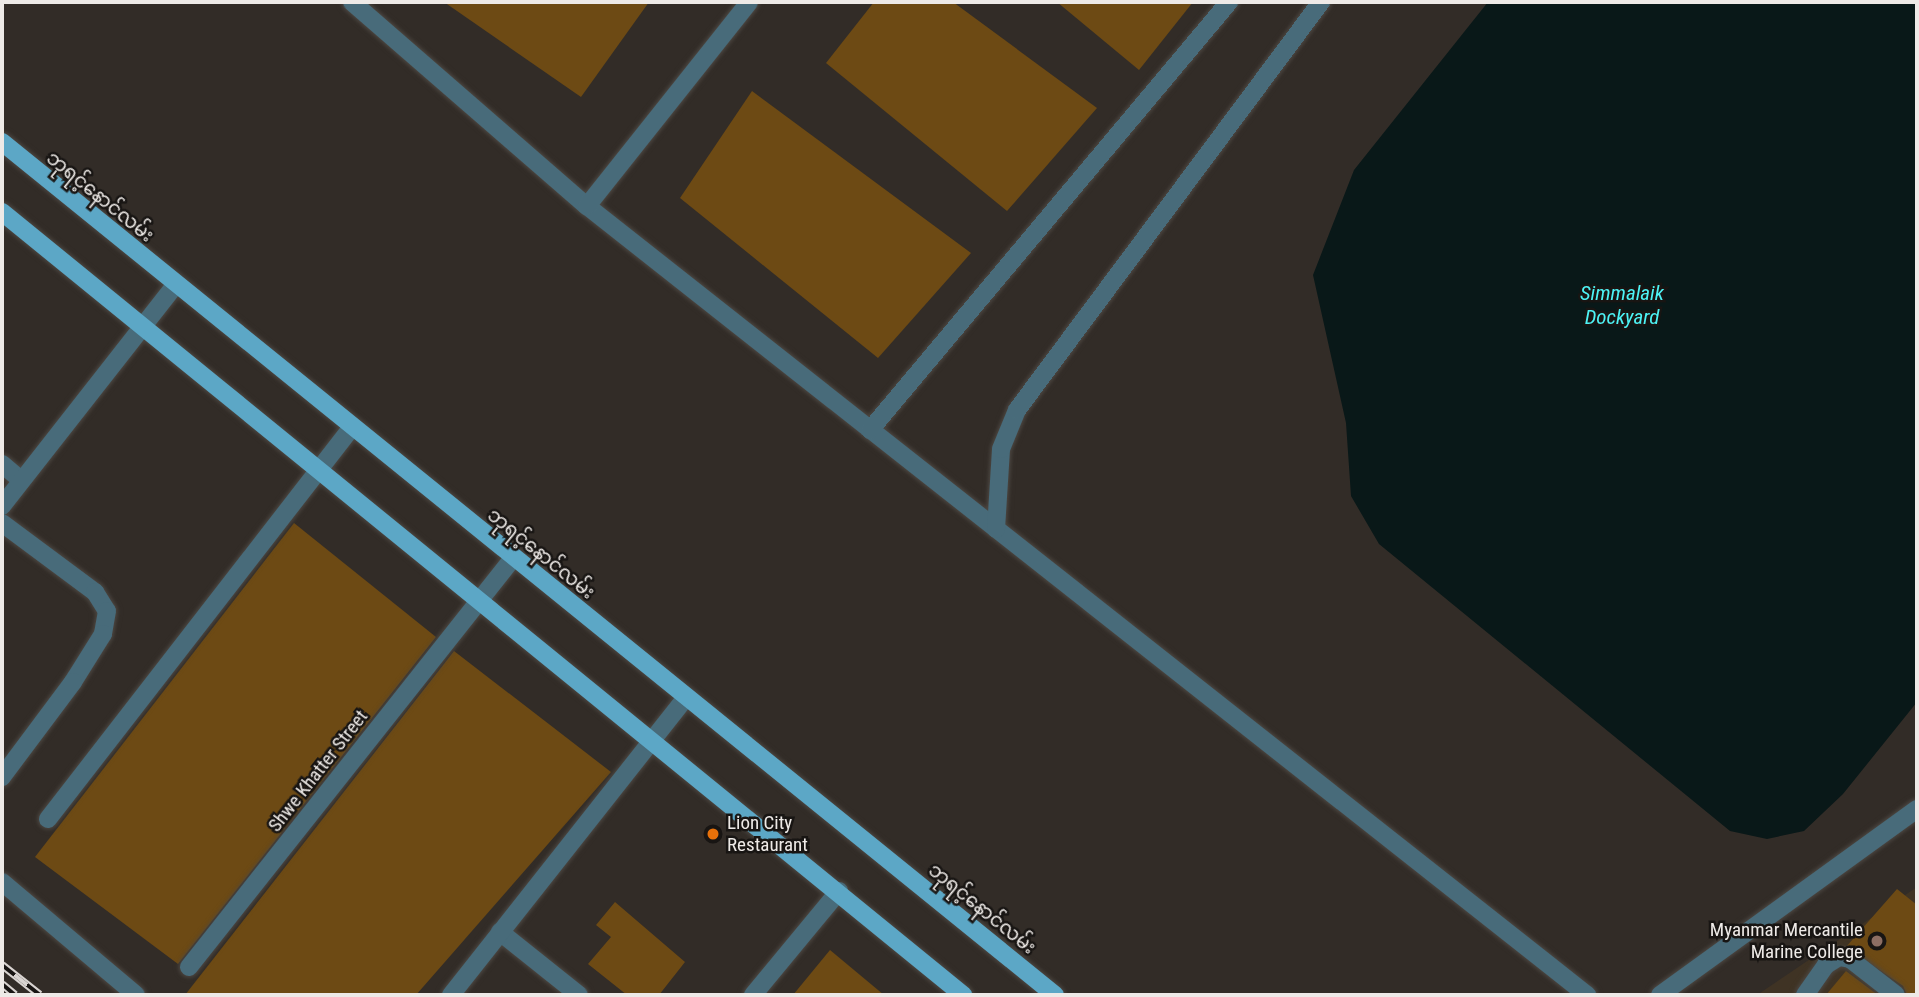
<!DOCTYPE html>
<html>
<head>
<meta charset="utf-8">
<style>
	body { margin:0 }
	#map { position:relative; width:1919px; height:997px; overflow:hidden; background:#322c27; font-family:"Roboto Condensed","Noto Sans Myanmar",sans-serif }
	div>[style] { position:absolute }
	.education>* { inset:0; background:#3f3324 }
	.water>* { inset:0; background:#091818 }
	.building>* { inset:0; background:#6d4a14 }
	.roads { filter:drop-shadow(0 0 2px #4c4742) drop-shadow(0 0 2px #4c4742) }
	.service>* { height:18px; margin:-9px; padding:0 9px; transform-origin:9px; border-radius:9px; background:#486b7a }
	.minor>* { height:18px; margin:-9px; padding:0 9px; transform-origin:9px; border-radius:9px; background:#486b7a }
	.primary>* { height:18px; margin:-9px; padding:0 9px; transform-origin:9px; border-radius:9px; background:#5ca7c6 }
	.rail>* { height:8px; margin-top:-4px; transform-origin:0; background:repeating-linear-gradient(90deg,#181513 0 16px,#d9d4d1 0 32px); box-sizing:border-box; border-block:2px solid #d9d4d1 }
	.dots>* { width:19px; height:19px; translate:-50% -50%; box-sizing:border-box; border:4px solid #181513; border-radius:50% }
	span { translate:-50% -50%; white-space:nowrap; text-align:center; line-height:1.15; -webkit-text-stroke:5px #181513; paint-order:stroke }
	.street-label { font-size:19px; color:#eeeae7 }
	.poi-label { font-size:19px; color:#eeeae7 }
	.left { translate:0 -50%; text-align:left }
	.right { translate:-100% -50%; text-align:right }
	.water-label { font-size:21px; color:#4df3f5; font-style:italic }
	.frame { position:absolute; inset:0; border:4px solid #eeeae7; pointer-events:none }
</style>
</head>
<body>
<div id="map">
	<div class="education">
		<i style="clip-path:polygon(1917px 887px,1917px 995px,1757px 995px)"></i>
	</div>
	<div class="water">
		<i style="clip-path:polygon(1488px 2px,1917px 2px,1917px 702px,1843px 794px,1804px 831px,1767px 839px,1730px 831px,1379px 544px,1351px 496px,1346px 423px,1313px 275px,1354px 170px)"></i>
	</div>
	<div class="building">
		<i style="clip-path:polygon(444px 2px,649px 2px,581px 97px)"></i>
		<i style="clip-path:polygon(874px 2px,953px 2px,1097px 108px,1007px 211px,826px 63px)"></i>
		<i style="clip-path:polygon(1057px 2px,1193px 2px,1139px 70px)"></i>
		<i style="clip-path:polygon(752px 91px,971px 253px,878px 358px,680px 198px)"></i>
		<i style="clip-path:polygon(294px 523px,436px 637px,178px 964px,35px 857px)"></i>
		<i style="clip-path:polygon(454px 651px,611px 772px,416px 995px,185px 995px)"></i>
		<i style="clip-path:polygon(1897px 889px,1917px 905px,1917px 995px,1907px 995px,1903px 986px,1846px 947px)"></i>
		<i style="clip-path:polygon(615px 902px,685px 962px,659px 995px,627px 995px,588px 964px,611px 937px,596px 925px)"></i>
		<i style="clip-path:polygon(830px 950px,884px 995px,793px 995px)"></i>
		<i style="clip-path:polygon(1846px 971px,1878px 995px,1826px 995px)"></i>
	</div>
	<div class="roads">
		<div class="service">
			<i style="left:352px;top:2px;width:311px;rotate:41deg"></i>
			<i style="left:587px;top:206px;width:1274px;rotate:38.27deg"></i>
			<i style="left:587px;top:206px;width:260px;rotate:-51.5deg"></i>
			<i style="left:870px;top:430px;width:559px;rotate:-50.01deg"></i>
			<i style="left:996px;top:529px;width:80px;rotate:-86.4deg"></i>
			<i style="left:1001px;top:449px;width:42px;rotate:-67.7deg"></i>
			<i style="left:1017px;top:410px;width:509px;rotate:-53.31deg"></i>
			<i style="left:1660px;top:995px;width:317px;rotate:-35.9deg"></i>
			<i style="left:1805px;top:995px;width:37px;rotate:-55deg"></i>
			<i style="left:1826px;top:965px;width:15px;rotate:-32deg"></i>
			<i style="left:1839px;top:957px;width:11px;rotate:10deg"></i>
			<i style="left:1850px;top:959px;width:58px;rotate:38deg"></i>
		</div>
		<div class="minor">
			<i style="left:2px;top:464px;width:25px;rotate:40deg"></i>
			<i style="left:2px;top:506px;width:281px;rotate:-51.9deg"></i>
			<i style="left:2px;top:523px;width:116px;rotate:36.6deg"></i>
			<i style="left:95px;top:592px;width:22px;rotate:58deg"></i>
			<i style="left:107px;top:611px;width:23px;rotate:100deg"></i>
			<i style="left:103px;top:634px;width:57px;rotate:122deg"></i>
			<i style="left:73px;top:682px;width:119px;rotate:126.8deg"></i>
			<i style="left:48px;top:819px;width:495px;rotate:-52.2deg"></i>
			<i style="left:2px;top:882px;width:175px;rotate:40.1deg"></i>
			<i style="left:500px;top:932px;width:101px;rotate:38.6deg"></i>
			<i style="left:189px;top:967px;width:522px;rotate:-51.61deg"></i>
			<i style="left:451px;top:995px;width:380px;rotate:-51.7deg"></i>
			<i style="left:753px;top:995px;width:135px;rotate:-50.4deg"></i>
		</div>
		<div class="primary">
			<i style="left:2px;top:142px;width:1355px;rotate:39.01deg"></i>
			<i style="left:2px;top:212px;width:1240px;rotate:39.17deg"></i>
		</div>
	</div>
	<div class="rail">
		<i style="left:2px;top:965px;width:48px;rotate:38.3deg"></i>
		<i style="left:2px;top:984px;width:17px;rotate:40deg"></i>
	</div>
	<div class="dots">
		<i style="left:713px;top:834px;background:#e8710a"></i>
		<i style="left:1877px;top:941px;background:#8d6e63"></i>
	</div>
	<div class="street-label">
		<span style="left:100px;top:197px;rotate:39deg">ဘုရင့်နောင်လမ်း</span>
		<span style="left:541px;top:554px;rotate:39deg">ဘုရင့်နောင်လမ်း</span>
		<span style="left:318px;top:771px;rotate:-52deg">Shwe Khatter Street</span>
		<span style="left:982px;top:909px;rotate:39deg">ဘုရင့်နောင်လမ်း</span>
	</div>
	<div class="poi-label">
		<span class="left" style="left:727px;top:834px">Lion City<br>Restaurant</span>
		<span class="right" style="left:1863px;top:941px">Myanmar Mercantile<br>Marine College</span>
	</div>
	<div class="water-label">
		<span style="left:1622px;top:305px">Simmalaik<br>Dockyard</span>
	</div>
	<div class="frame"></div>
</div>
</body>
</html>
